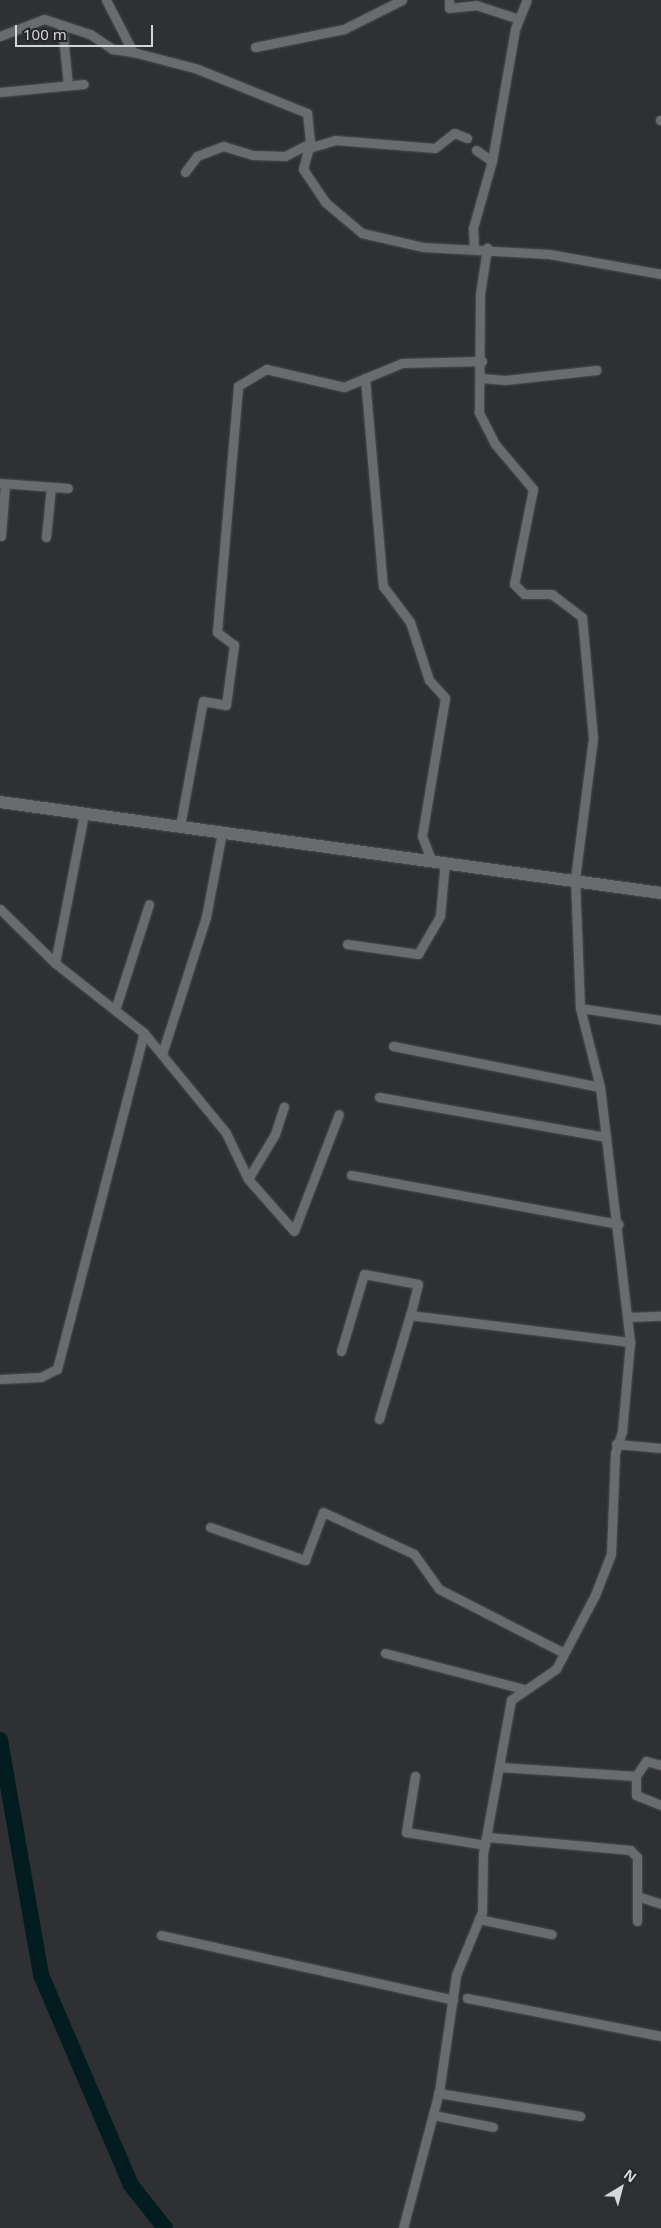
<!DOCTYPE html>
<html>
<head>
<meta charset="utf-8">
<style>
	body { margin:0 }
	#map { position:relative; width:661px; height:2228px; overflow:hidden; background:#2f3033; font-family:"Noto Sans",sans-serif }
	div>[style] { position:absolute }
	.river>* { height:16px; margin:-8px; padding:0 8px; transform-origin:8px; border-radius:8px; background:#021c1f }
	.roads { filter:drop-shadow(0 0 1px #4c4d4f) drop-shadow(0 0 1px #4c4d4f) }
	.minor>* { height:9px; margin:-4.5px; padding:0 4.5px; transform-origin:4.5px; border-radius:4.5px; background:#696b6e }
	.secondary>* { height:12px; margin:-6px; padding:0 6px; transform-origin:6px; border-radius:6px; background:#696b6e }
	span { translate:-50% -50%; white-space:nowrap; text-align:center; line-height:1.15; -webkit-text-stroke:5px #252629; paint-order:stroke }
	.north { position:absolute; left:596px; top:2163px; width:50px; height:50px; -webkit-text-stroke:4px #252629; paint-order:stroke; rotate:37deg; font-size:14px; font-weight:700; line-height:20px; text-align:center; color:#d5d6d8 }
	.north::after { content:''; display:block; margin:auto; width:18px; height:22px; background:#d5d6d8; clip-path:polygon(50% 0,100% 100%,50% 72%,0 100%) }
	.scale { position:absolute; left:15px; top:25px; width:138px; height:22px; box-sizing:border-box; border:2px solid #d5d6d8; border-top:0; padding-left:6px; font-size:15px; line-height:18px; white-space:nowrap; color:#d5d6d8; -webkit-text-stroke:4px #252629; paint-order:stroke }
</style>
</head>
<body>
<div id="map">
	<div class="river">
		<i style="left:0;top:1740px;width:239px;rotate:80.1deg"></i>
		<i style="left:41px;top:1975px;width:228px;rotate:66.8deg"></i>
		<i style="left:131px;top:2185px;width:55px;rotate:51.7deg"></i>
	</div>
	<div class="roads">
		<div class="minor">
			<i style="left:106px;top:0;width:59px;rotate:62.6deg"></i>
			<i style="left:133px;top:52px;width:64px;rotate:14.5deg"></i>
			<i style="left:195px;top:68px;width:121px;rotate:21.9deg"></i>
			<i style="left:307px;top:113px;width:30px;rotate:84deg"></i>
			<i style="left:310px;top:143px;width:27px;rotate:105deg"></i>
			<i style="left:303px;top:169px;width:40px;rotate:56deg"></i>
			<i style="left:325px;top:202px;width:48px;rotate:40deg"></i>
			<i style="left:362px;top:233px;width:63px;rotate:12.9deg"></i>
			<i style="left:423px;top:247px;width:126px;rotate:3.2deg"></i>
			<i style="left:549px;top:254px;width:114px;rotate:10.1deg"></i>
			<i style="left:449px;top:0;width:8px;rotate:90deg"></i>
			<i style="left:449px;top:8px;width:27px;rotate:-6deg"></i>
			<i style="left:476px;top:5px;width:45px;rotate:18deg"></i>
			<i style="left:62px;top:26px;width:59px;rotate:84.2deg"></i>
			<i style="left:0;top:36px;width:47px;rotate:-21.1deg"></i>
			<i style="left:44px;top:19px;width:48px;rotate:18.1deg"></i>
			<i style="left:90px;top:34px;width:27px;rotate:34deg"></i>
			<i style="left:112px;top:49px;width:21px;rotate:8deg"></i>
			<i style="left:255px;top:47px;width:91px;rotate:-11.4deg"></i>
			<i style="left:344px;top:29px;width:65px;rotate:-26.6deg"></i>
			<i style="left:0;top:92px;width:84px;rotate:-5.4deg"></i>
			<i style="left:660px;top:120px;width:1px"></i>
			<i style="left:309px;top:148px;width:27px;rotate:-17deg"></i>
			<i style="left:335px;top:140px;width:100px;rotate:4.6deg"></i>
			<i style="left:435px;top:148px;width:24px;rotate:-38deg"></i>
			<i style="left:454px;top:133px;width:14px;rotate:21deg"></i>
			<i style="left:476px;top:150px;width:19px;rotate:35deg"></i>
			<i style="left:185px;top:172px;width:20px;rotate:-53deg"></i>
			<i style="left:197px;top:156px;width:28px;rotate:-21deg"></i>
			<i style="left:223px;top:146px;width:31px;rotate:17deg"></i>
			<i style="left:253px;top:155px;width:32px;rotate:2deg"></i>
			<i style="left:285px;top:156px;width:28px;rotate:-27deg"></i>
			<i style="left:474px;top:247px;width:19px;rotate:-93deg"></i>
			<i style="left:473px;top:228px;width:70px;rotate:-74.2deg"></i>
			<i style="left:492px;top:161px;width:134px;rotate:-80.1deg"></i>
			<i style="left:515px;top:29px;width:31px;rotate:-68deg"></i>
			<i style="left:365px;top:378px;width:209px;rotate:85.1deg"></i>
			<i style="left:383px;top:586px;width:45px;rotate:53.1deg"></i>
			<i style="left:410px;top:622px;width:61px;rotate:71.9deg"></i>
			<i style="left:429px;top:680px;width:24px;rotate:48deg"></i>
			<i style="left:445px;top:698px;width:140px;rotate:99.5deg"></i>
			<i style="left:422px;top:836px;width:25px;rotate:69deg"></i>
			<i style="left:481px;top:378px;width:24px;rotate:5deg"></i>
			<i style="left:505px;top:380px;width:92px;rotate:-6.3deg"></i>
			<i style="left:0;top:483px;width:68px;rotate:4.2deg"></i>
			<i style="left:1px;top:536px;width:52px;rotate:-85.6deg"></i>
			<i style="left:46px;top:537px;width:50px;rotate:-84.3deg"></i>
			<i style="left:180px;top:826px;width:127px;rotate:-79.6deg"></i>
			<i style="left:203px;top:701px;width:23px;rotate:10deg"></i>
			<i style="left:226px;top:705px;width:61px;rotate:-82.4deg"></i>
			<i style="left:234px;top:645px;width:21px;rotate:-143deg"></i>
			<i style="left:217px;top:632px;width:247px;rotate:-85.1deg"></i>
			<i style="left:238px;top:386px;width:33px;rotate:-31deg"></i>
			<i style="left:266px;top:369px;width:80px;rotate:13deg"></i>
			<i style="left:344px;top:387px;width:63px;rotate:-22.5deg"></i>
			<i style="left:402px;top:363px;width:80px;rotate:-1.4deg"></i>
			<i style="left:0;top:909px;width:77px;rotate:44.5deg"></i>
			<i style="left:55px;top:963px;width:113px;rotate:38.2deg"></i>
			<i style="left:144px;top:1033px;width:129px;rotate:50.6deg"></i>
			<i style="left:226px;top:1133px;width:51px;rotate:64.4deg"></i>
			<i style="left:248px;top:1179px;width:69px;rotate:48.5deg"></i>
			<i style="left:294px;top:1231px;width:125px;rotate:-69deg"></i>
			<i style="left:347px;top:944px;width:72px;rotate:8deg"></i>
			<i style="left:418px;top:954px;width:44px;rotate:-59.9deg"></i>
			<i style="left:440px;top:916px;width:55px;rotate:-84.8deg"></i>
			<i style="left:55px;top:963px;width:152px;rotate:-79deg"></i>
			<i style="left:580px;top:1008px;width:82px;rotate:8.4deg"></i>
			<i style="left:115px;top:1010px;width:111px;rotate:-72.2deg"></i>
			<i style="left:393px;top:1046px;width:211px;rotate:11.2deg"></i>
			<i style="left:162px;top:1054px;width:144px;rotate:-72.2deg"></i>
			<i style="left:206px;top:917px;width:86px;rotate:-79.3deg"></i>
			<i style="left:379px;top:1097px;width:231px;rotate:10deg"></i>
			<i style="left:351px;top:1175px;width:272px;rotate:10.4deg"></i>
			<i style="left:248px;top:1179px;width:52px;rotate:-59deg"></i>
			<i style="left:275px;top:1134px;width:29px;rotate:-72deg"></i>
			<i style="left:628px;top:1317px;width:33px;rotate:-2deg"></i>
			<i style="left:341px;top:1351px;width:80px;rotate:-73.4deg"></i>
			<i style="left:364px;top:1274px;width:55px;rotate:10.5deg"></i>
			<i style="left:418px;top:1284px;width:32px;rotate:104deg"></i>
			<i style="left:410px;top:1315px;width:222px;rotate:7deg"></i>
			<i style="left:0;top:1379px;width:41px;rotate:-2.8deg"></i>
			<i style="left:41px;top:1377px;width:18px;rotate:-27deg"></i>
			<i style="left:57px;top:1369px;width:347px;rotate:-75.5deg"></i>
			<i style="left:379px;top:1419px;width:109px;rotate:-73.4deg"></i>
			<i style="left:616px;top:1444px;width:45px;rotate:5.1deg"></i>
			<i style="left:210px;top:1527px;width:101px;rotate:19.2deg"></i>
			<i style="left:305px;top:1560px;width:51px;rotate:-69.4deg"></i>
			<i style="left:323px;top:1512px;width:100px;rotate:24.8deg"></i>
			<i style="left:414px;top:1554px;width:43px;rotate:54.5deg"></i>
			<i style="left:439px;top:1589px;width:140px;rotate:27.1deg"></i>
			<i style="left:385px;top:1653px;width:144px;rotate:14.5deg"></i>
			<i style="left:500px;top:1767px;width:136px;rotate:3.8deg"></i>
			<i style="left:636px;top:1776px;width:19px;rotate:90deg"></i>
			<i style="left:636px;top:1795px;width:27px;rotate:22deg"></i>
			<i style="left:415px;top:1776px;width:57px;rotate:99.1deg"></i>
			<i style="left:406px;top:1832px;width:80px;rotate:9.3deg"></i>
			<i style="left:636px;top:1776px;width:18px;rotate:-56deg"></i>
			<i style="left:646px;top:1761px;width:16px;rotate:15deg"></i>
			<i style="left:487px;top:1837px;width:144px;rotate:5.2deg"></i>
			<i style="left:630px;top:1850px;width:10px;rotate:45deg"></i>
			<i style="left:637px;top:1857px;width:64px;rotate:90deg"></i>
			<i style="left:637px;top:1896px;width:25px;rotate:18deg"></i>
			<i style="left:479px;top:1919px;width:74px;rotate:11.8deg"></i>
			<i style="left:161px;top:1935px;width:299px;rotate:12.5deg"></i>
			<i style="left:467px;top:1998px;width:198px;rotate:11.1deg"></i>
			<i style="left:438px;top:2093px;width:144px;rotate:9.2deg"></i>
			<i style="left:433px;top:2115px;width:61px;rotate:11.3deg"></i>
			<i style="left:403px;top:2228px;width:141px;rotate:-75.2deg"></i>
			<i style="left:439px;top:2092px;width:118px;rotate:-81.7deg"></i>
			<i style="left:456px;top:1975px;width:68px;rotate:-67.6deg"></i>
			<i style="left:482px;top:1912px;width:58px;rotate:-89deg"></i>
			<i style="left:483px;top:1854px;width:157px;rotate:-79.7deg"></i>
			<i style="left:511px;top:1700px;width:55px;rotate:-34.6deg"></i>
			<i style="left:556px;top:1669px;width:84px;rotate:-62.2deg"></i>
			<i style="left:595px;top:1595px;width:44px;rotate:-68.7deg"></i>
			<i style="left:611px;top:1554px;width:101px;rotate:-87.7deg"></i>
			<i style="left:615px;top:1453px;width:22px;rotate:-72deg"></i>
			<i style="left:622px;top:1432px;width:90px;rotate:-84.9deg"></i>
			<i style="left:630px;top:1342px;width:257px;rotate:-96.7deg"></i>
			<i style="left:600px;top:1087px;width:81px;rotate:-104.2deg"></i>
			<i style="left:580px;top:1008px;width:129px;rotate:-92.2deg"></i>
			<i style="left:575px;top:879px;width:142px;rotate:-82.7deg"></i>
			<i style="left:593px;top:738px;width:121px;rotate:-95.2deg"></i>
			<i style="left:582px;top:617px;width:38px;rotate:-143deg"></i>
			<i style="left:552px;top:594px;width:28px;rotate:180deg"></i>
			<i style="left:524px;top:594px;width:14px;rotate:-135deg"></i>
			<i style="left:514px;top:584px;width:97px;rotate:-78.7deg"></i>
			<i style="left:533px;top:489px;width:59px;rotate:-130.2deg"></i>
			<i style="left:495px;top:444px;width:36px;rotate:-117deg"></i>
			<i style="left:479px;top:412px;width:118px;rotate:-89.5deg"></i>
			<i style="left:480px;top:294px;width:47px;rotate:-81.3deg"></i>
		</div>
		<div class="secondary">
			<i style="left:0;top:802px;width:667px;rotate:7.84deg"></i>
		</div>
	</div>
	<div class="north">N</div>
	<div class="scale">100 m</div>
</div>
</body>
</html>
